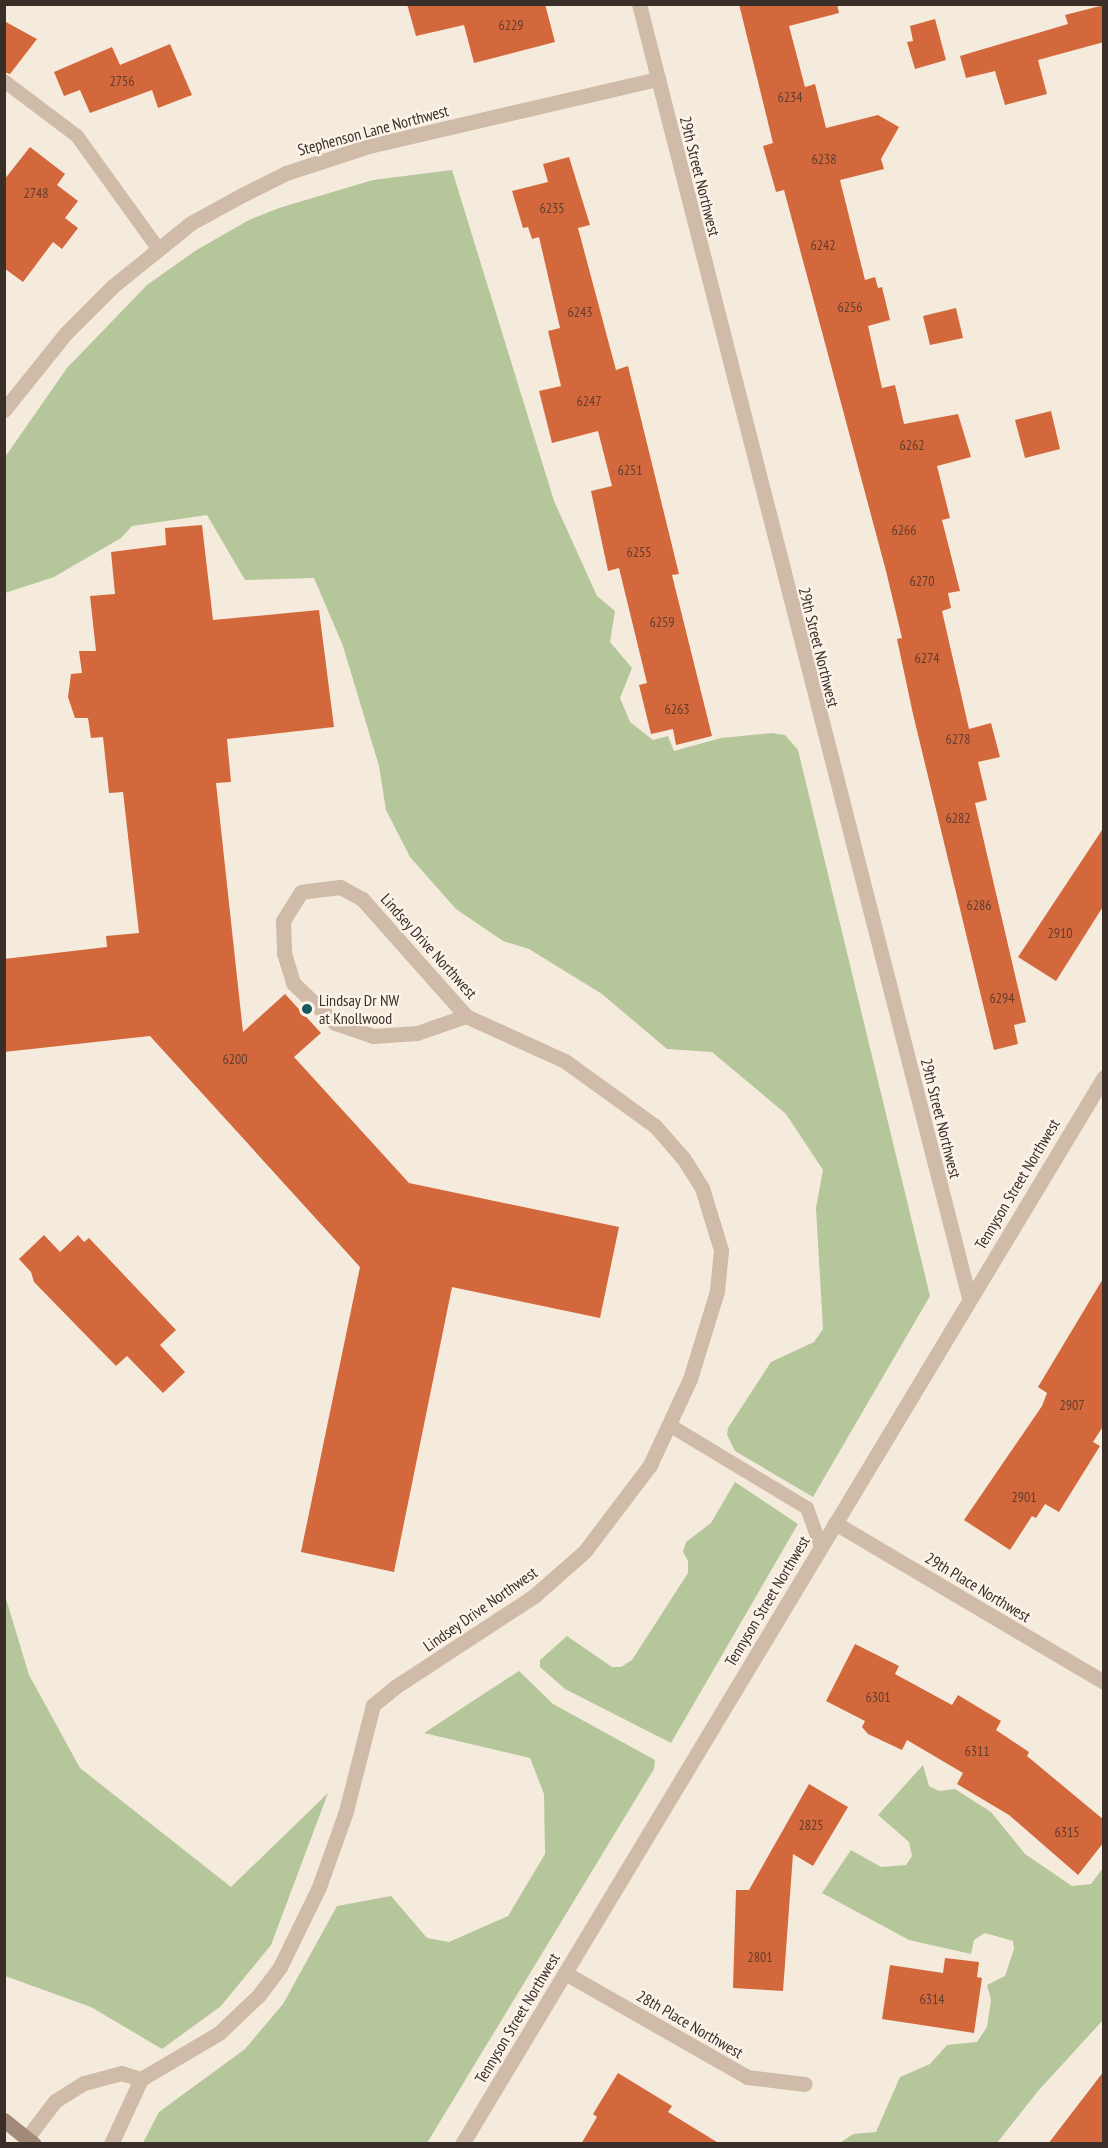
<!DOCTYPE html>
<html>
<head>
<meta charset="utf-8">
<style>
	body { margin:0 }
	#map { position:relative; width:1108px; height:2148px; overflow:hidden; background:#f5ebdd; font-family:"PT Sans Narrow",sans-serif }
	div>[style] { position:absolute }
	.green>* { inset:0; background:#b5c69a }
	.building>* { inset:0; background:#d3683d }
	.lane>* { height:14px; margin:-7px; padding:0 7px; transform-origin:7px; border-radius:7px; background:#cfbba7 }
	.street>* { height:15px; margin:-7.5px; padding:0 7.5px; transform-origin:7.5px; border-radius:7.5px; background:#cfbba7 }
	.secondary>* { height:15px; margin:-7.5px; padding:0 7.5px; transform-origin:7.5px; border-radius:7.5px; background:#a38978 }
	.dots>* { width:16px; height:16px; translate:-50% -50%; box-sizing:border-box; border:3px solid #fcf4ea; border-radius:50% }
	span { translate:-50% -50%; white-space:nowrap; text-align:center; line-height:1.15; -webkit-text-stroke:4.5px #fcf4ea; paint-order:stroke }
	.number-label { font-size:14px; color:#603d2d }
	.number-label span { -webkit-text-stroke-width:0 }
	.street-label { font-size:16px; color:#3a2f28 }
	.poi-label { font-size:16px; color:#3a2f28 }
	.left { translate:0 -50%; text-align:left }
	.frame { position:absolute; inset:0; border:6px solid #3a2f28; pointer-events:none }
</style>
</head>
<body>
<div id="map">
	<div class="green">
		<i style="clip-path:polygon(452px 170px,554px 501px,597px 596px,615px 611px,610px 642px,632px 668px,620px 698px,630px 722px,653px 740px,668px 736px,674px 751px,721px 738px,772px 733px,785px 735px,798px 750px,930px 1296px,813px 1497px,735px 1451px,727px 1435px,728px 1428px,771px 1362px,814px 1342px,823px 1329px,816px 1208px,823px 1170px,786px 1114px,712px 1052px,667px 1049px,602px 994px,529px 949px,503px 941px,456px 909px,410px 857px,386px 810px,379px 766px,343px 646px,314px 578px,245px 580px,207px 515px,132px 526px,121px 538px,54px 577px,5px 593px,5px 457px,67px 368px,147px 285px,195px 251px,249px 220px,279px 208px,373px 180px)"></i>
		<i style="clip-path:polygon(735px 1482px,798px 1524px,671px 1743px,565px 1689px,540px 1667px,540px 1660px,567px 1636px,612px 1667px,621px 1667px,632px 1660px,688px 1573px,688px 1561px,683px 1552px,686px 1542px,711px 1523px)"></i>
		<i style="clip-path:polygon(4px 1592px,29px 1675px,80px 1768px,231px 1887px,328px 1793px,271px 1945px,221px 2006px,162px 2049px,91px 2007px,5px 1976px)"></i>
		<i style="clip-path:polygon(519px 1671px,553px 1704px,655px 1760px,654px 1769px,427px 2143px,143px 2143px,159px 2112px,245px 2049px,283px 2004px,337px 1906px,391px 1896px,427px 1938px,449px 1942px,508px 1916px,545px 1854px,544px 1794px,530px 1758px,424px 1733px)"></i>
		<i style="clip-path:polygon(923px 1765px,929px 1786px,939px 1791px,955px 1789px,991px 1812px,1025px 1854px,1072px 1886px,1091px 1884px,1103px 1868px,1103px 2020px,1038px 2091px,997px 2143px,840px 2143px,853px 2134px,876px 2132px,900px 2077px,930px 2064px,947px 2045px,977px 2042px,987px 2027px,991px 2000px,987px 1985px,1005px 1976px,1014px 1949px,1013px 1941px,985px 1933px,974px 1940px,971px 1954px,909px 1940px,822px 1893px,851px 1850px,881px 1867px,906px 1865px,912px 1856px,909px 1842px,878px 1815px)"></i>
	</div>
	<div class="building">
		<i style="clip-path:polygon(407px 4px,545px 4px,555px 42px,474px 63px,464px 25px,416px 36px)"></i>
		<i style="clip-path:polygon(739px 4px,837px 4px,839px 13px,789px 26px,805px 87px,815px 84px,826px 128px,878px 115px,899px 127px,881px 159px,884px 169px,840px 180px,865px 280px,875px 277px,878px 288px,882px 287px,890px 320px,868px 326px,882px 388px,895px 385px,904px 424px,958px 414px,971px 457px,937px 466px,950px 518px,942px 520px,960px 591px,948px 593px,951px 608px,942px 611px,969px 729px,991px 723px,1000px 757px,978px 762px,987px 800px,975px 803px,1026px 1022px,1014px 1025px,1018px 1044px,994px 1050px,913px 714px,897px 639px,902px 638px,886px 571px,784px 190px,776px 192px,763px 146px,773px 143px)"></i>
		<i style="clip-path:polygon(1104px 5px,1104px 42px,1038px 60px,1047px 94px,1005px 105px,995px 71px,966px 78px,960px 56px,1068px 24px,1065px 15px)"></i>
		<i style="clip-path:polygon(935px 19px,946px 60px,915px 69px,907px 42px,913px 41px,910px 26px)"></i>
		<i style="clip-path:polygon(4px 21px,37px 39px,10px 74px,4px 72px)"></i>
		<i style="clip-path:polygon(170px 44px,192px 95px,158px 108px,152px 90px,90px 113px,80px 90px,64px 96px,54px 72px,112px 47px,120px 65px)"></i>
		<i style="clip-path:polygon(30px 147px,65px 174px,57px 185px,78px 201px,65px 218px,78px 228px,62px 249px,53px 242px,23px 282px,4px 268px,4px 180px)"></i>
		<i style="clip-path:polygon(569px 157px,590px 225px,578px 228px,616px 370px,628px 366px,679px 574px,672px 575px,712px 736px,676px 745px,673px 729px,651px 734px,639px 685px,647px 683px,619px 568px,608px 571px,591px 491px,612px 486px,598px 431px,552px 443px,539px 391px,561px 386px,548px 331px,560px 328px,539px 237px,532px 239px,528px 227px,523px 228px,512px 191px,548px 182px,543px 164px)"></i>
		<i style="clip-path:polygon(956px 308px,963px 338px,930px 345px,923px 316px)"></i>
		<i style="clip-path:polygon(1051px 411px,1060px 449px,1025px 458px,1015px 420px)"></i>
		<i style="clip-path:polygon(202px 525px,213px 620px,319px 610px,334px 727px,227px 739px,231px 782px,216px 783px,243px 1032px,285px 994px,321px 1033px,294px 1057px,409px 1183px,619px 1227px,600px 1318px,452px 1287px,394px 1572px,301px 1552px,360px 1267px,150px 1036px,4px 1052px,4px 959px,107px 947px,106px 936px,139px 933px,123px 792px,109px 793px,103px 737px,91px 738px,88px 718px,75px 718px,68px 697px,71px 674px,82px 673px,79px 651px,96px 651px,90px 596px,115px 594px,111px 552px,166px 545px,165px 528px)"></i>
		<i style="clip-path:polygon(1104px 827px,1104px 905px,1056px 981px,1018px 957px)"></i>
		<i style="clip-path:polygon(44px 1235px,60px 1252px,78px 1235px,84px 1242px,89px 1238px,176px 1330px,160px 1345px,185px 1372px,163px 1393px,127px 1356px,116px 1366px,34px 1282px,31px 1272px,19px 1259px)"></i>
		<i style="clip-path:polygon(1104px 1277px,1104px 1425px,1093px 1442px,1100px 1446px,1059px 1512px,1045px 1504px,1036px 1518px,1032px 1516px,1010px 1550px,964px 1520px,1042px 1406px,1047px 1393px,1038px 1387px)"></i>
		<i style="clip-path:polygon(855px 1644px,899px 1666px,895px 1674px,952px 1705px,958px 1695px,1001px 1721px,996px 1730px,1029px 1752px,1027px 1756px,1104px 1820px,1104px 1842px,1078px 1875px,1009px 1815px,957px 1784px,963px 1773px,907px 1740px,902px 1750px,868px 1734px,862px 1727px,865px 1721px,826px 1701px)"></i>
		<i style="clip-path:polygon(809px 1784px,848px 1807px,813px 1866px,793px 1854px,783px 1991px,733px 1988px,736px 1890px,749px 1890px)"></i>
		<i style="clip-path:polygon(945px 1958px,979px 1962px,977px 1977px,982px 1978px,974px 2033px,882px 2019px,890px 1965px,943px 1973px)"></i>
		<i style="clip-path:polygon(1104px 2071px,1104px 2144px,1048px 2144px)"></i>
		<i style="clip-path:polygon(618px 2073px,672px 2106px,668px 2112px,720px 2144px,581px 2144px,597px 2117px,593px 2114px)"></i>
	</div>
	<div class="lane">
		<i style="left:4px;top:81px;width:91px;rotate:37deg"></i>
		<i style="left:77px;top:136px;width:137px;rotate:54.2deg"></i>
		<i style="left:671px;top:1426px;width:159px;rotate:31.1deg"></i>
		<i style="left:807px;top:1508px;width:41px;rotate:70.3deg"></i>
	</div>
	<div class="street">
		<i style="left:639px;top:4px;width:1335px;rotate:75.69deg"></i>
		<i style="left:4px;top:410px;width:97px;rotate:-51.2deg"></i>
		<i style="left:65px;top:334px;width:68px;rotate:-45deg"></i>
		<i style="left:113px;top:286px;width:100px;rotate:-38.9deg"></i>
		<i style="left:191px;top:223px;width:60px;rotate:-28.7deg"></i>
		<i style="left:244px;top:194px;width:47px;rotate:-26.6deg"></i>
		<i style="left:286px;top:173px;width:87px;rotate:-18deg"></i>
		<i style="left:369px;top:146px;width:297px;rotate:-13.1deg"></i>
		<i style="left:835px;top:1523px;width:312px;rotate:30.6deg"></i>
		<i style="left:565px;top:1973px;width:210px;rotate:29.7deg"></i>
		<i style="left:747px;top:2077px;width:58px;rotate:6.9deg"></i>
		<i style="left:27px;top:2138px;width:46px;rotate:-52.9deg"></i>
		<i style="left:55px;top:2101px;width:34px;rotate:-32deg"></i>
		<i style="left:84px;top:2083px;width:38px;rotate:-15deg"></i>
		<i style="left:121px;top:2073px;width:21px;rotate:17deg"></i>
		<i style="left:111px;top:2144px;width:72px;rotate:-65.2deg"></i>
		<i style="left:141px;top:2079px;width:91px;rotate:-30.5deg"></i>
		<i style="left:219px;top:2033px;width:55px;rotate:-43.5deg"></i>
		<i style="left:259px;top:1995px;width:35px;rotate:-53deg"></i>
		<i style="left:280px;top:1967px;width:89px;rotate:-64deg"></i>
		<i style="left:319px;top:1887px;width:81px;rotate:-70.4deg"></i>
		<i style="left:346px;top:1811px;width:109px;rotate:-75.7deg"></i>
		<i style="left:373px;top:1705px;width:28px;rotate:-39deg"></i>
		<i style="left:395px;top:1687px;width:166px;rotate:-33.2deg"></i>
		<i style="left:534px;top:1596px;width:68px;rotate:-41.4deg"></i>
		<i style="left:585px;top:1551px;width:108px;rotate:-52.9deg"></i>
		<i style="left:650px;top:1465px;width:95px;rotate:-65.1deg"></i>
		<i style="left:690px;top:1379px;width:92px;rotate:-72.9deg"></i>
		<i style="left:717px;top:1291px;width:41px;rotate:-84.4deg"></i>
		<i style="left:721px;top:1250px;width:65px;rotate:-107deg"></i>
		<i style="left:702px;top:1188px;width:36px;rotate:-122deg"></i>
		<i style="left:683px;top:1158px;width:43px;rotate:-131.2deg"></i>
		<i style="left:655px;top:1126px;width:111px;rotate:-144.2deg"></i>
		<i style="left:565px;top:1061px;width:109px;rotate:-155.6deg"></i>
		<i style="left:466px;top:1016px;width:157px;rotate:-131.6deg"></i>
		<i style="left:362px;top:899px;width:25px;rotate:-151deg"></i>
		<i style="left:340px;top:887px;width:39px;rotate:173deg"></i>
		<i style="left:301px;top:892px;width:34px;rotate:122deg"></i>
		<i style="left:283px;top:921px;width:32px;rotate:88deg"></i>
		<i style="left:284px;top:953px;width:31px;rotate:73deg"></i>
		<i style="left:293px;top:983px;width:58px;rotate:43.6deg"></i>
		<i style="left:335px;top:1023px;width:40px;rotate:18.9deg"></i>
		<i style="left:373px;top:1036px;width:44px;rotate:-3.9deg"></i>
		<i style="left:417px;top:1033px;width:52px;rotate:-19.1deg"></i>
		<i style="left:462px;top:2144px;width:1245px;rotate:-58.97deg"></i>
	</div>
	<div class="secondary">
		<i style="left:4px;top:2120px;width:38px;rotate:39deg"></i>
	</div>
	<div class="dots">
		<i style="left:307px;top:1009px;background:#195961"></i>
	</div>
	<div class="number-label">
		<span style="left:511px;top:25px">6229</span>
		<span style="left:122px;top:81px">2756</span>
		<span style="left:790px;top:97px">6234</span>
		<span style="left:824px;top:159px">6238</span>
		<span style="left:36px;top:193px">2748</span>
		<span style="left:552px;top:208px">6235</span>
		<span style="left:823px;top:245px">6242</span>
		<span style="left:850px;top:307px">6256</span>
		<span style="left:580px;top:312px">6243</span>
		<span style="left:589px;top:401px">6247</span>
		<span style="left:912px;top:445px">6262</span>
		<span style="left:630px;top:470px">6251</span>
		<span style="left:904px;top:530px">6266</span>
		<span style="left:639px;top:552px">6255</span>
		<span style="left:922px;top:581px">6270</span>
		<span style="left:662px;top:622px">6259</span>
		<span style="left:927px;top:658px">6274</span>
		<span style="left:677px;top:709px">6263</span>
		<span style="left:958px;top:739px">6278</span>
		<span style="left:958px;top:818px">6282</span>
		<span style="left:979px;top:905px">6286</span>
		<span style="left:1060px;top:933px">2910</span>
		<span style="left:1002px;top:998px">6294</span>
		<span style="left:235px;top:1059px">6200</span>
		<span style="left:1072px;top:1405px">2907</span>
		<span style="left:1024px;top:1497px">2901</span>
		<span style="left:878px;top:1697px">6301</span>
		<span style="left:977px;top:1751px">6311</span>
		<span style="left:811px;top:1825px">2825</span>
		<span style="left:1067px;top:1832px">6315</span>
		<span style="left:760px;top:1957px">2801</span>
		<span style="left:932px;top:1999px">6314</span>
	</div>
	<div class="street-label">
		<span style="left:373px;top:130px;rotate:-15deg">Stephenson Lane Northwest</span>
		<span style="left:700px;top:176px;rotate:76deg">29th Street Northwest</span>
		<span style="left:819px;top:647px;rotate:76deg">29th Street Northwest</span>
		<span style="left:429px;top:946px;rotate:48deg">Lindsey Drive Northwest</span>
		<span style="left:941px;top:1118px;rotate:76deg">29th Street Northwest</span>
		<span style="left:1017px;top:1184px;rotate:-59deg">Tennyson Street Northwest</span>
		<span style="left:978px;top:1587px;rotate:31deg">29th Place Northwest</span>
		<span style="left:767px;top:1601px;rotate:-59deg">Tennyson Street Northwest</span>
		<span style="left:480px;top:1609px;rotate:-35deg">Lindsey Drive Northwest</span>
		<span style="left:517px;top:2018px;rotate:-59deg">Tennyson Street Northwest</span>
		<span style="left:690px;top:2024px;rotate:30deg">28th Place Northwest</span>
	</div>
	<div class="poi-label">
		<span class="left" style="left:319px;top:1009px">Lindsay Dr NW<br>at Knollwood</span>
	</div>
	<div class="frame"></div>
</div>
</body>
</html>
